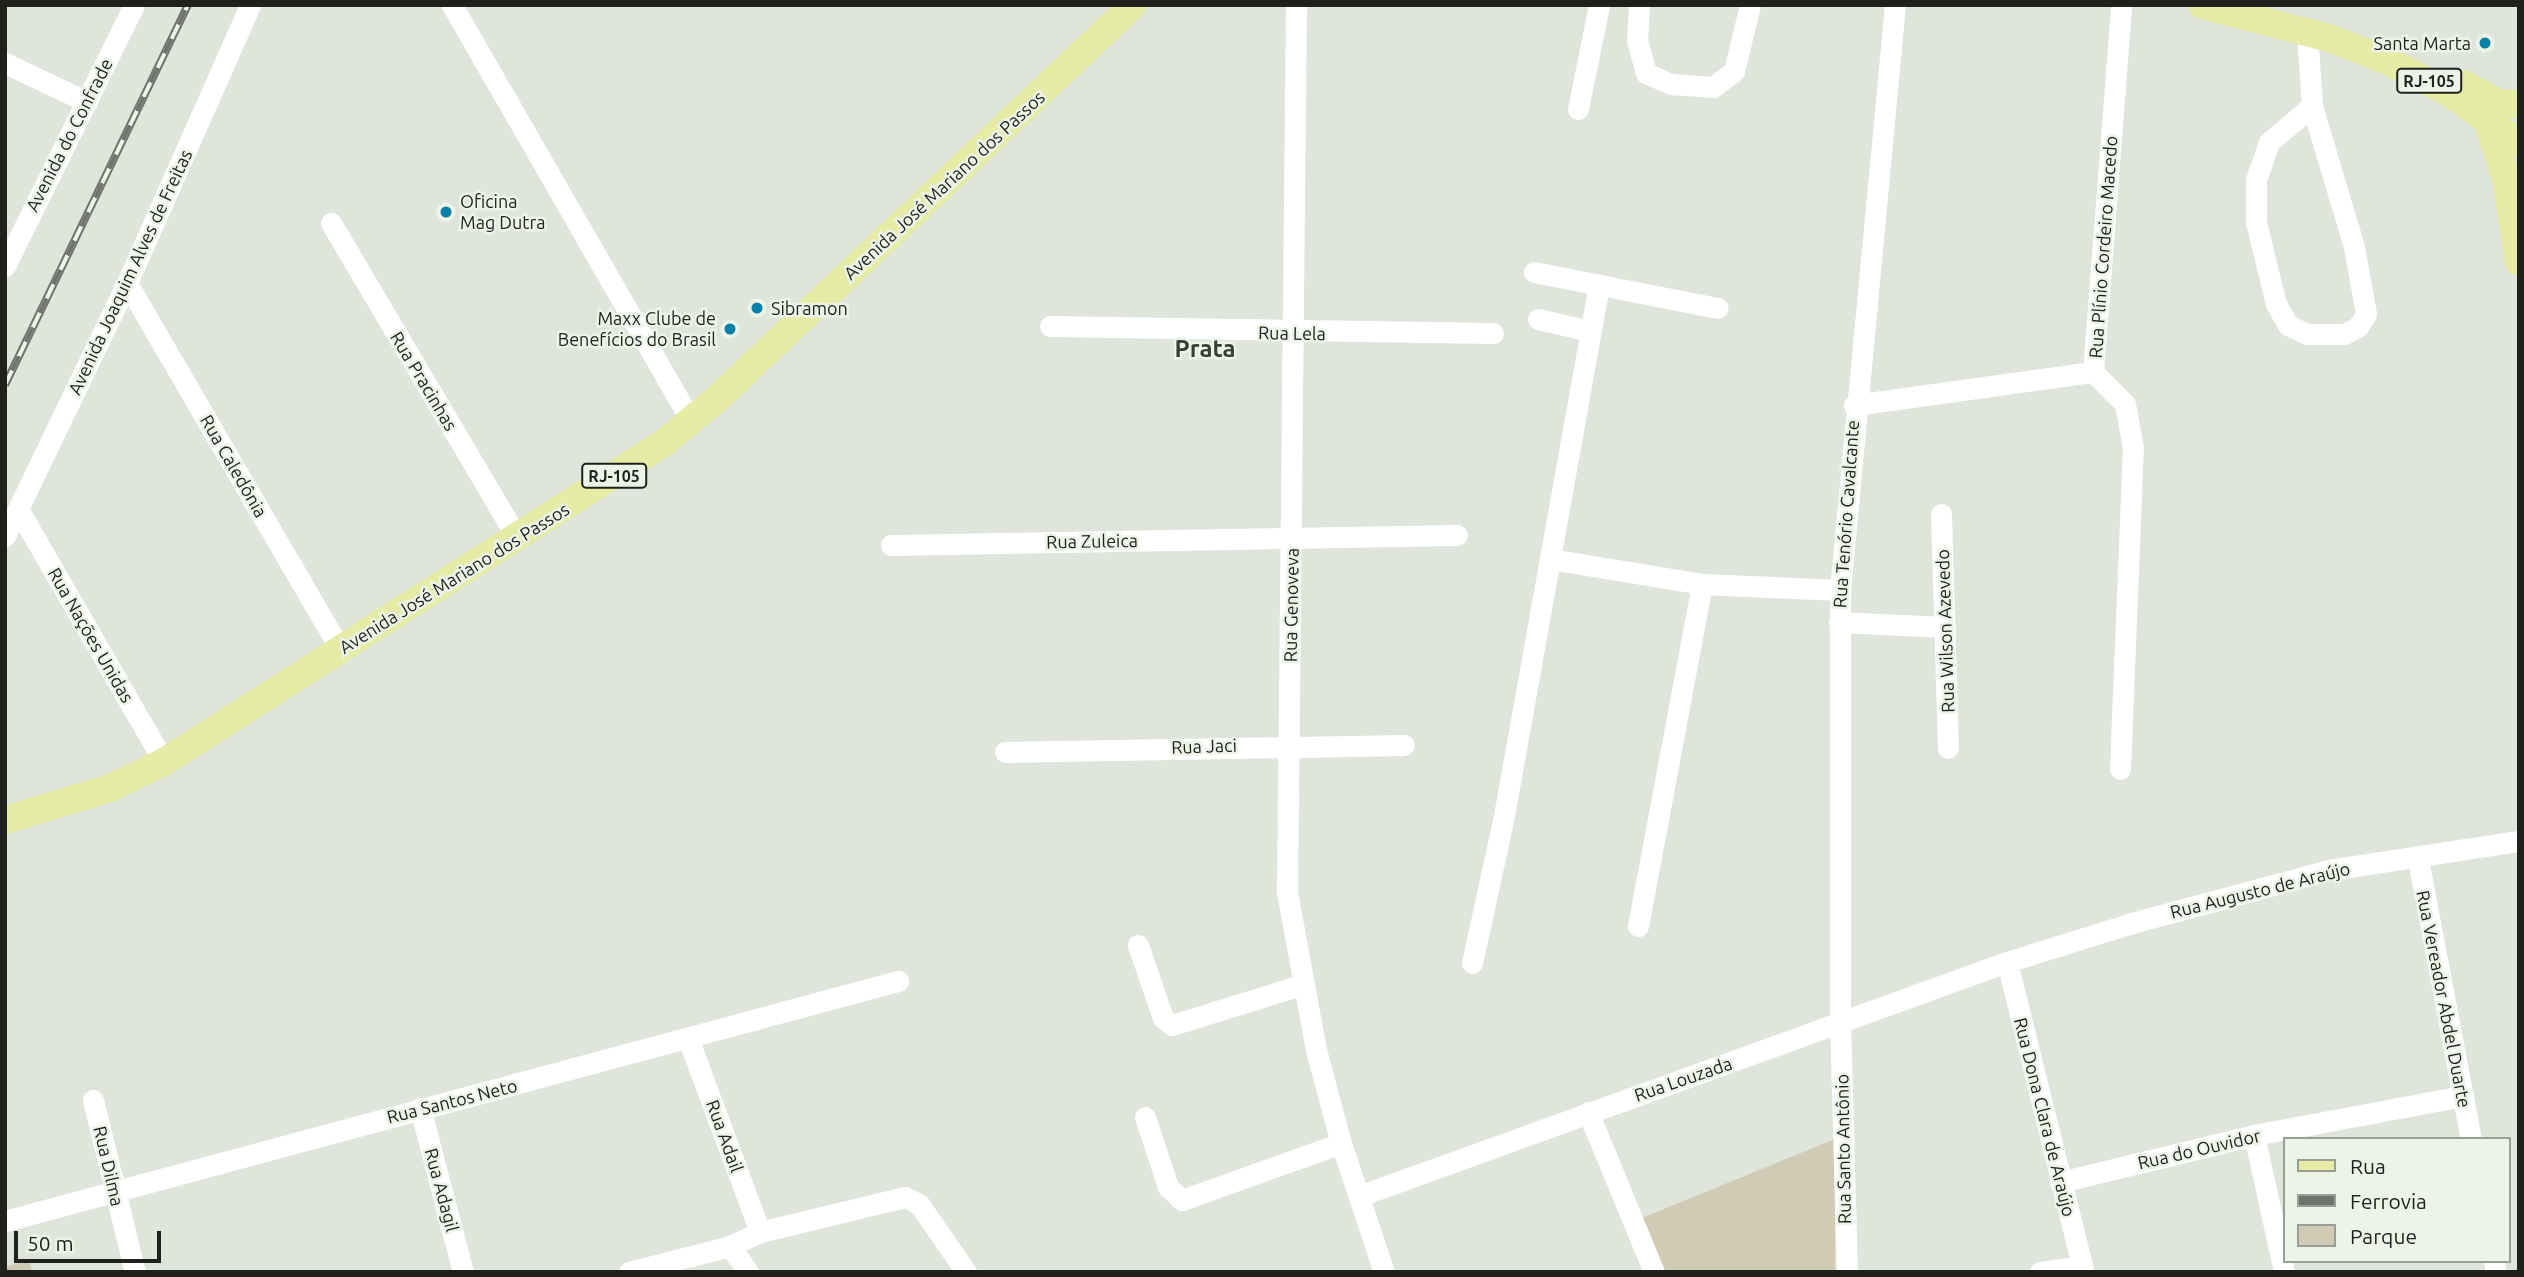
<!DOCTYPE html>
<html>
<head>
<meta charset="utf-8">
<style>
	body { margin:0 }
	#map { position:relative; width:2524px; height:1277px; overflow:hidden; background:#dfe5da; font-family:Ubuntu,sans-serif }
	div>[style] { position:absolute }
	.green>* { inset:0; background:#d1cab4 }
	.minor>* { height:21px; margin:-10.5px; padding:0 10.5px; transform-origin:10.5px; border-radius:10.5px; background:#fff }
	.major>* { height:28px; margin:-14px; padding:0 14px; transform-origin:14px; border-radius:14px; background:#e6eba5 }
	.rail>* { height:8px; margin-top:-4px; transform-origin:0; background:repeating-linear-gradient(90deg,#ecf3e7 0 16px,#70746d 0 32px); box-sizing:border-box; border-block:2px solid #70746d }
	.dots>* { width:19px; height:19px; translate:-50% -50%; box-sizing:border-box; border:4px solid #ecf3e7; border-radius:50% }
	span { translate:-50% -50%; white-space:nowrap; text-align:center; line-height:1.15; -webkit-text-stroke:5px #ecf3e7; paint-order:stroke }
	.shield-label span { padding:2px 5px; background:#ecf3e7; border:2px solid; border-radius:5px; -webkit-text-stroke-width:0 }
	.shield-label { font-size:16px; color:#1f211d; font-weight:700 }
	.poi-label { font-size:18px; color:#1f211d }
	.right { translate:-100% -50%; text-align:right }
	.left { translate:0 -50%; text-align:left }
	.street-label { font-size:18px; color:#1f211d }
	.district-label { font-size:24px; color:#393e35; font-weight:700 }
	.frame { position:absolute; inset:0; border:7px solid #1f211d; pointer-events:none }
	.legend { position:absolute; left:2283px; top:1137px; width:228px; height:126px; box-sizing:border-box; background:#ecf3e7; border:2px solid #9a9f96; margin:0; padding:9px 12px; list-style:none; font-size:21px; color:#1f211d }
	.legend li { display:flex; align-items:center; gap:14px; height:35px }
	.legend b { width:35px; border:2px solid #9a9f96 }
	.scale { position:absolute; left:14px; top:1231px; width:147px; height:32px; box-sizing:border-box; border:4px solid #1f211d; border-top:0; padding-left:9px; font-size:21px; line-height:24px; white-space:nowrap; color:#1f211d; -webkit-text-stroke:5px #ecf3e7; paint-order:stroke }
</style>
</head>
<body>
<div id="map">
	<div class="green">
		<i style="clip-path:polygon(1835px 1139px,1835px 1272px,1665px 1272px,1642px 1218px)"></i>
		<i style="clip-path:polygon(29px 1260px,32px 1272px,5px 1272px,5px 1267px)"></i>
	</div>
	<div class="minor">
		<i style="left:452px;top:5px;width:480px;rotate:60.1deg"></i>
		<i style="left:1296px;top:5px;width:887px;rotate:90.58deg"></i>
		<i style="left:1287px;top:892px;width:161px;rotate:79.6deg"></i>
		<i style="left:1316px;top:1050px;width:96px;rotate:75deg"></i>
		<i style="left:1341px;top:1143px;width:136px;rotate:71.6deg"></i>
		<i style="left:1639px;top:5px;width:35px;rotate:93deg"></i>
		<i style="left:1637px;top:40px;width:34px;rotate:75deg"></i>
		<i style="left:1646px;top:73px;width:27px;rotate:24deg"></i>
		<i style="left:1671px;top:84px;width:42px;rotate:4.1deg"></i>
		<i style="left:1713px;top:87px;width:26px;rotate:-37deg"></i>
		<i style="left:1734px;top:71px;width:68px;rotate:-76.4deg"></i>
		<i style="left:2307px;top:32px;width:74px;rotate:86.1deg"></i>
		<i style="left:2312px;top:106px;width:147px;rotate:73.4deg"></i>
		<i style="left:2354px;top:247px;width:68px;rotate:79.8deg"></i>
		<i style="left:2366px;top:314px;width:15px;rotate:122deg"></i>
		<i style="left:2358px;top:327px;width:16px;rotate:153deg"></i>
		<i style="left:2344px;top:334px;width:37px;rotate:180deg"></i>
		<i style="left:2307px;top:334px;width:21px;rotate:-155deg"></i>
		<i style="left:2288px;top:325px;width:24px;rotate:-120deg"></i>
		<i style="left:2276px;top:304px;width:84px;rotate:-103.7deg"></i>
		<i style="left:2256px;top:222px;width:42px;rotate:-90deg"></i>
		<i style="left:2256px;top:180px;width:40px;rotate:-71.1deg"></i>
		<i style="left:2269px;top:142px;width:56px;rotate:-39.9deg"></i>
		<i style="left:5px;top:63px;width:91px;rotate:25.4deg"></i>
		<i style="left:1578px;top:109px;width:106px;rotate:-78.6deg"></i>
		<i style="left:331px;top:223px;width:367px;rotate:59.4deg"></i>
		<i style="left:5px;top:266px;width:291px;rotate:-63.7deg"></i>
		<i style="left:1534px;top:272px;width:187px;rotate:11.1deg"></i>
		<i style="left:127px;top:283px;width:425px;rotate:59.8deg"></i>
		<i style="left:1538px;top:319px;width:53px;rotate:13deg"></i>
		<i style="left:1050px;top:326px;width:443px;rotate:0.9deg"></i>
		<i style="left:1854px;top:405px;width:241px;rotate:-7.9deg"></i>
		<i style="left:18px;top:509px;width:292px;rotate:60deg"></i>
		<i style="left:1941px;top:514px;width:234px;rotate:88.3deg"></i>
		<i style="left:5px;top:536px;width:281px;rotate:-64.3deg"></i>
		<i style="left:127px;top:283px;width:304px;rotate:-66.1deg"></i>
		<i style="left:891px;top:545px;width:566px;rotate:-1.01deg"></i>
		<i style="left:1550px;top:559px;width:154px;rotate:9.3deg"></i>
		<i style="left:1702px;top:584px;width:138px;rotate:2.5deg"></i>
		<i style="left:1839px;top:622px;width:106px;rotate:2.7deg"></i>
		<i style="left:1005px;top:752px;width:399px;rotate:-1deg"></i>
		<i style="left:2120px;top:769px;width:321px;rotate:-87.7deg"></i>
		<i style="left:2133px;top:448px;width:45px;rotate:-100.3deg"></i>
		<i style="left:2125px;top:404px;width:45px;rotate:-135deg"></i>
		<i style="left:2093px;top:372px;width:368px;rotate:-85.6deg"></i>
		<i style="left:2418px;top:859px;width:285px;rotate:79.3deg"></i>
		<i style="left:1638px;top:926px;width:348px;rotate:-79.4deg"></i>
		<i style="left:1138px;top:945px;width:77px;rotate:71.1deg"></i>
		<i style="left:1163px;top:1018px;width:11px;rotate:38deg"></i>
		<i style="left:1172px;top:1025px;width:135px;rotate:-17.2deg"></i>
		<i style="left:2007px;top:962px;width:319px;rotate:76.1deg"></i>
		<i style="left:1472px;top:963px;width:145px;rotate:-77.7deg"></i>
		<i style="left:1503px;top:821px;width:545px;rotate:-79.85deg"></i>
		<i style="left:689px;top:1041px;width:204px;rotate:69.6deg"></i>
		<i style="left:93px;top:1100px;width:177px;rotate:76.3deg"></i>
		<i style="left:420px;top:1108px;width:170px;rotate:75.3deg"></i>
		<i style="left:1588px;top:1112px;width:173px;rotate:67.6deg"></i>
		<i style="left:1145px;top:1117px;width:74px;rotate:71.8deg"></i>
		<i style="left:1168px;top:1187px;width:19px;rotate:43deg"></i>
		<i style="left:1182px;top:1200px;width:169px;rotate:-19.7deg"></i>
		<i style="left:2254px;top:1135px;width:140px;rotate:77.6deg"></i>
		<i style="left:2060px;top:1182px;width:200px;rotate:-13.6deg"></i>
		<i style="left:2254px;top:1135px;width:213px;rotate:-10.6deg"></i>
		<i style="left:1359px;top:1196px;width:689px;rotate:-19.86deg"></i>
		<i style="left:2007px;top:962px;width:131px;rotate:-17.3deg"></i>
		<i style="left:2132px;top:923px;width:204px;rotate:-15.1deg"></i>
		<i style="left:2329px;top:870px;width:192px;rotate:-8.7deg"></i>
		<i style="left:5px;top:1221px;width:925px;rotate:-15.04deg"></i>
		<i style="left:730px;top:1246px;width:32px;rotate:55deg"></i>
		<i style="left:2494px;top:1261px;width:11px;rotate:80deg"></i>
		<i style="left:629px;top:1272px;width:104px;rotate:-14.4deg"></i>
		<i style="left:730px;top:1246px;width:33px;rotate:-25deg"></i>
		<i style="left:760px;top:1232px;width:149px;rotate:-13.6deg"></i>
		<i style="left:905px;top:1197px;width:16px;rotate:27deg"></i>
		<i style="left:919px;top:1204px;width:83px;rotate:55.3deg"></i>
		<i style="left:1847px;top:1272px;width:247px;rotate:-91.6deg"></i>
		<i style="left:1840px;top:1025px;width:435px;rotate:-90deg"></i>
		<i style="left:1840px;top:590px;width:588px;rotate:-84.63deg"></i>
		<i style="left:2040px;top:1272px;width:42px;rotate:-8.1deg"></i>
	</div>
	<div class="major">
		<i style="left:2202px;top:5px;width:131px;rotate:14.6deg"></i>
		<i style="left:2329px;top:38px;width:63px;rotate:21.3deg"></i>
		<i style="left:2388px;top:61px;width:71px;rotate:27.6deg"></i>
		<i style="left:2451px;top:94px;width:84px;rotate:35.8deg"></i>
		<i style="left:2464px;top:84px;width:39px;rotate:29deg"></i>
		<i style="left:2498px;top:103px;width:21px;rotate:3deg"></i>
		<i style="left:2487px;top:120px;width:61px;rotate:71.9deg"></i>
		<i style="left:2506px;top:178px;width:85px;rotate:81.2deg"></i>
		<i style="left:5px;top:820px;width:110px;rotate:-16.9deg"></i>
		<i style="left:110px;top:788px;width:60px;rotate:-25.7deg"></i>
		<i style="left:164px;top:762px;width:594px;rotate:-32.57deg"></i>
		<i style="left:665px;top:442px;width:70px;rotate:-39.8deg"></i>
		<i style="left:719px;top:397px;width:570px;rotate:-43.44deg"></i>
	</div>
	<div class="rail">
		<i style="left:5px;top:385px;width:422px;rotate:-64.3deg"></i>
	</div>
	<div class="dots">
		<i style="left:2485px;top:43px;background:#0880a7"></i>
		<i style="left:446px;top:212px;background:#0880a7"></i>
		<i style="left:757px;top:308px;background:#0880a7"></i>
		<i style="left:730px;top:329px;background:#0880a7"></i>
	</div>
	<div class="shield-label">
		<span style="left:2429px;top:81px">RJ-105</span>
		<span style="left:614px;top:476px">RJ-105</span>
	</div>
	<div class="poi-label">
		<span class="right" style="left:2471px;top:43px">Santa Marta</span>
		<span class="left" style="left:460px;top:212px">Oficina<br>Mag Dutra</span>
		<span class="left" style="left:771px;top:308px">Sibramon</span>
		<span class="right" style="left:716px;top:329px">Maxx Clube de<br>Benefícios do Brasil</span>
	</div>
	<div class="street-label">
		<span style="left:69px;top:135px;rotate:-63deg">Avenida do Confrade</span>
		<span style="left:944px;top:185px;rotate:-43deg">Avenida José Mariano dos Passos</span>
		<span style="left:2103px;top:247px;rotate:-86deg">Rua Plínio Cordeiro Macedo</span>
		<span style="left:130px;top:272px;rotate:-65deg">Avenida Joaquim Alves de Freitas</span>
		<span style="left:1292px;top:333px;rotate:1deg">Rua Lela</span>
		<span style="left:424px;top:381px;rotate:59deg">Rua Pracinhas</span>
		<span style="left:234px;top:466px;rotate:60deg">Rua Caledônia</span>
		<span style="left:1846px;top:514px;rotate:-86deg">Rua Tenório Cavalcante</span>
		<span style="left:1092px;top:541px;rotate:-1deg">Rua Zuleica</span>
		<span style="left:454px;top:578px;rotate:-32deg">Avenida José Mariano dos Passos</span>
		<span style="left:1291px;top:605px;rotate:-89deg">Rua Genoveva</span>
		<span style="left:1945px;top:631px;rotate:-92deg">Rua Wilson Azevedo</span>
		<span style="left:91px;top:635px;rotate:60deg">Rua Nações Unidas</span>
		<span style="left:1204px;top:746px;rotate:-2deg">Rua Jaci</span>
		<span style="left:2260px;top:890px;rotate:-14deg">Rua Augusto de Araújo</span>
		<span style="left:2444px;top:999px;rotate:79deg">Rua Vereador Abdel Duarte</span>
		<span style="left:1683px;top:1079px;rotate:-19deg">Rua Louzada</span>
		<span style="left:452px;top:1101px;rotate:-14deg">Rua Santos Neto</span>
		<span style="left:2045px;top:1117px;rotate:76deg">Rua Dona Clara de Araújo</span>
		<span style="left:725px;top:1136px;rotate:70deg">Rua Adail</span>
		<span style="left:1843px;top:1149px;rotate:-91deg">Rua Santo Antônio</span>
		<span style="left:2199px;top:1149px;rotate:-13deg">Rua do Ouvidor</span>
		<span style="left:109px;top:1166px;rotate:77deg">Rua Dilma</span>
		<span style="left:442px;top:1190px;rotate:75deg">Rua Adagil</span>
	</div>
	<div class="district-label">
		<span style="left:1205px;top:349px">Prata</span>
	</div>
	<div class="frame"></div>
	<ul class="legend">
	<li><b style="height:9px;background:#e6eba5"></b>Rua</li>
	<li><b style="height:9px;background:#70746d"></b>Ferrovia</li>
	<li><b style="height:19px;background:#d1cab4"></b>Parque</li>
	</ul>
	<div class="scale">50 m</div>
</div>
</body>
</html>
